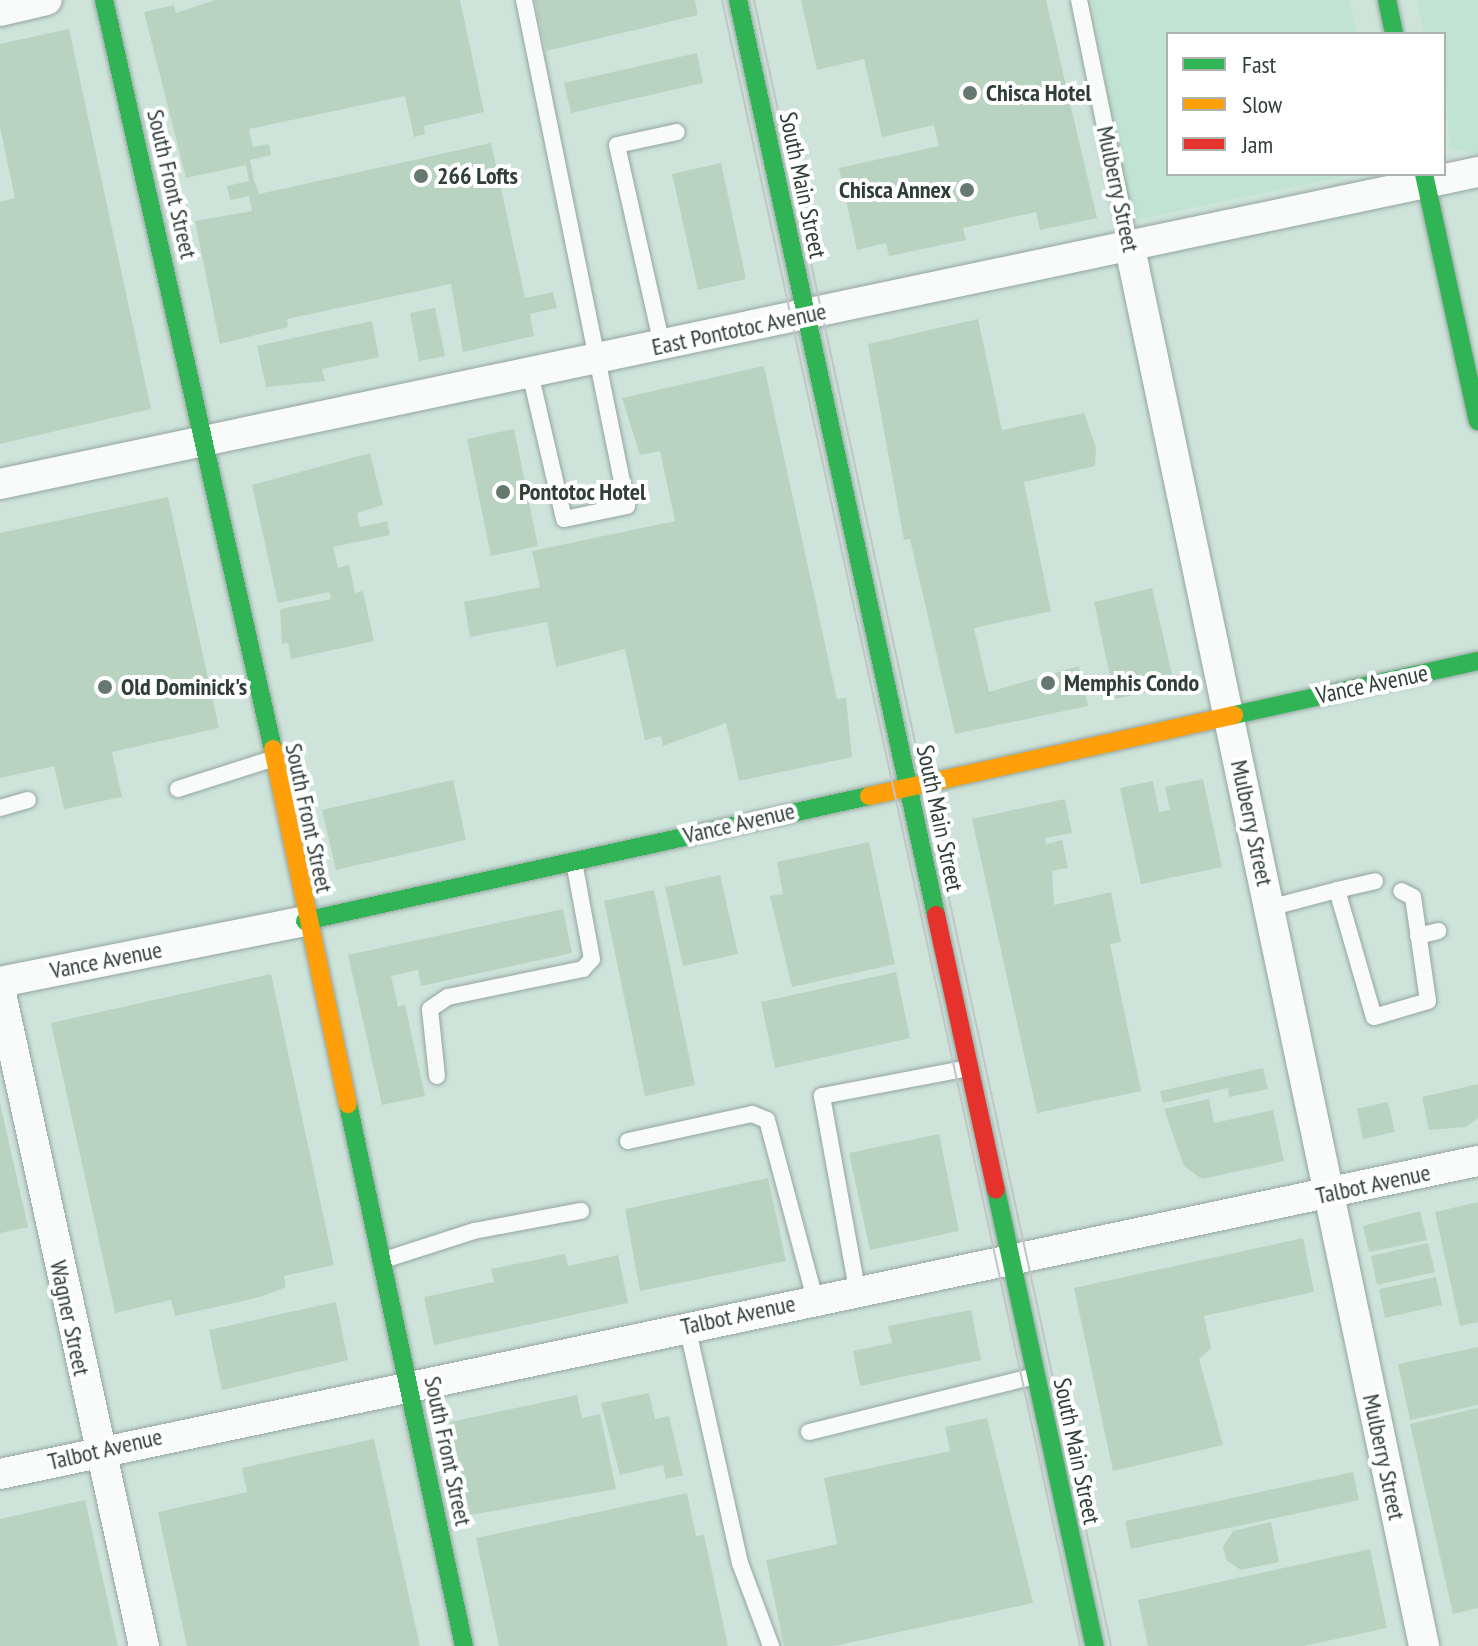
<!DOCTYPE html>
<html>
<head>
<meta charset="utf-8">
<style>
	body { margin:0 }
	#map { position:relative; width:1478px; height:1646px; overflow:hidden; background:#cee4db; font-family:"PT Sans Narrow",sans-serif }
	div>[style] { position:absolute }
	.built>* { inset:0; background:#c0e3d4 }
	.building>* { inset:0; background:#b9d3c1 }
	.roads { filter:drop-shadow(0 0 2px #94a59e) drop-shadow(0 0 2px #94a59e) }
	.lane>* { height:16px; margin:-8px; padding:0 8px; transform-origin:8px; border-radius:8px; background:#f8fbfa }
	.street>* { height:30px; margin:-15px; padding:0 15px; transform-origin:15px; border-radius:15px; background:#f8fbfa }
	.fast>* { height:18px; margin:-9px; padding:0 9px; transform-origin:9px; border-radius:9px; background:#30b455 }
	.slow>* { height:18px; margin:-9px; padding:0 9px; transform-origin:9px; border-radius:9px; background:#ff9f0a }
	.jam>* { height:18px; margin:-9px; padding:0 9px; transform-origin:9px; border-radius:9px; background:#e5322d }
	.tram>* { height:2px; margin:-1px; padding:0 1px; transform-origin:1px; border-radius:1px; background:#c0c6c4 }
	.dots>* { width:22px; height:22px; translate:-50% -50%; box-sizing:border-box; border:4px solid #fff; border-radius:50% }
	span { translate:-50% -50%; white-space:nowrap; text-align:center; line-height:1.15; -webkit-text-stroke:8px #fff; paint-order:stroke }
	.poi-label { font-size:24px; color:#2f3e37; font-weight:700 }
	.left { translate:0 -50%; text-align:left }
	.right { translate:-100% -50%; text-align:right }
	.street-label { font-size:24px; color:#2f3e37 }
	.legend { position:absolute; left:1166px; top:32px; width:280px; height:144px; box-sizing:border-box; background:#fff; border:2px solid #acb2af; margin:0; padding:10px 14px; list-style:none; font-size:24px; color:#2f3e37 }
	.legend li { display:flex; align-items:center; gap:16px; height:40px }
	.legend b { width:40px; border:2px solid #acb2af }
</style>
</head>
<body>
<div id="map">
	<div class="built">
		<i style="clip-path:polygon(1092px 0,1350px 0,1357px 34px,1168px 34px,1168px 174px,1355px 174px,1130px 221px)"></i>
		<i style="clip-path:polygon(1416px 0,1478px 0,1478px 154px,1449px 148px,1444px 34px,1424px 34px)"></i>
	</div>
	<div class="building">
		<i style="clip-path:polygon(215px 0,460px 0,484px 112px,424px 126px,425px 134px,414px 137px,405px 96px,249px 129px,253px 147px,269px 144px,271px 155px,250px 160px,254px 180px,259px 194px,491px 143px,525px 298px,553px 292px,557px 308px,530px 314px,534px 336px,463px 352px,451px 284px,287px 319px,288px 327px,220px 344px,195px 221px,252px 211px,249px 196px,230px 200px,227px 186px,249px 181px,246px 165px,186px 178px,144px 12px,174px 5px,176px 13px)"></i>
		<i style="clip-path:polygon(535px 0,695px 0,698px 15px,546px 51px)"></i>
		<i style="clip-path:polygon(801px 0,1046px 0,1097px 218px,1040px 230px,1036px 212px,963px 228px,966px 240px,889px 256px,886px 243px,857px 250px,839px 168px,939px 146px,934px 125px,882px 137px,864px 59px,817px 70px)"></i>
		<i style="clip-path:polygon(69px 29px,151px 409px,0 444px,0 202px,15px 198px,0 127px,0 44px)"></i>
		<i style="clip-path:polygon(697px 53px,703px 83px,571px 113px,564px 83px)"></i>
		<i style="clip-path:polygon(721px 163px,746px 279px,698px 290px,672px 174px)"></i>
		<i style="clip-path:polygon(435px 308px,445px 356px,419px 361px,410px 313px)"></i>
		<i style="clip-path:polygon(978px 319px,1002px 430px,1084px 413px,1096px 447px,1095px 466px,1024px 482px,1051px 611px,974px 628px,989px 692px,1079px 666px,1088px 706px,955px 734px,910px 539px,904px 540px,868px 344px)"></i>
		<i style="clip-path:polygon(372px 321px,379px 357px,322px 369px,325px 381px,266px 387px,257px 346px)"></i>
		<i style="clip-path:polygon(764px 366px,837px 699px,846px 698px,852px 757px,739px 781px,726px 723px,663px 746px,661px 736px,645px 740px,625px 649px,556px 667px,547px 622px,470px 637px,464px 602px,540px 587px,532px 551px,675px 521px,660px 451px,640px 455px,622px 398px)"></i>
		<i style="clip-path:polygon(514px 429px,538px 546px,491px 556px,467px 439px)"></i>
		<i style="clip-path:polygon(370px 453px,383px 505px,357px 513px,360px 527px,387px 521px,390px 535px,333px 547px,338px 568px,349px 565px,355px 593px,363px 591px,374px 641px,291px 659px,288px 643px,282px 644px,280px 609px,331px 599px,329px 592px,278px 603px,252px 485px)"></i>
		<i style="clip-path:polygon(168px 497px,219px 728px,112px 752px,122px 797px,64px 809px,54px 766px,0 778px,0 533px)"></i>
		<i style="clip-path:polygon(1152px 588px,1175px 687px,1115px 699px,1094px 602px)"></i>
		<i style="clip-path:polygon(1203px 779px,1222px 867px,1141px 884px,1120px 788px,1153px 781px,1159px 812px,1170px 810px,1165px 787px)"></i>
		<i style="clip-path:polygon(453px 780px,466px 840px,336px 870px,322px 810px)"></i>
		<i style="clip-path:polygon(1065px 799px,1072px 833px,1045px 838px,1046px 844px,1062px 840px,1068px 868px,1052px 871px,1054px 905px,1111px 892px,1121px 942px,1110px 944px,1141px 1091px,1037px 1113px,972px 819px)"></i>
		<i style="clip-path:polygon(869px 842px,895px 964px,792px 987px,770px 896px,783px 894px,777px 862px)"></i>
		<i style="clip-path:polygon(720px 875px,738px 954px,683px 966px,665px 887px)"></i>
		<i style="clip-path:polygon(654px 890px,695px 1085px,645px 1096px,604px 901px)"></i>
		<i style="clip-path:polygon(563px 909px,572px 953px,421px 986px,418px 970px,391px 976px,398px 1007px,405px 1005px,425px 1096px,382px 1105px,348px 955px)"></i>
		<i style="clip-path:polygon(896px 972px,910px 1038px,775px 1068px,761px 1002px)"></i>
		<i style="clip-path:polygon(271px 974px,334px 1265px,284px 1276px,286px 1287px,260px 1297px,175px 1316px,171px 1300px,115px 1313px,51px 1023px)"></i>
		<i style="clip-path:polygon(1263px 1068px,1268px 1089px,1229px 1097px,1228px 1088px,1163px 1103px,1160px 1091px)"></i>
		<i style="clip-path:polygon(1478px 1084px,1478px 1118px,1466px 1127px,1429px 1130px,1422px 1097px)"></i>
		<i style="clip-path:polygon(1209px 1099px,1214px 1123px,1273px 1110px,1284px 1161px,1202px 1179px,1184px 1166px,1164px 1109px)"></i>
		<i style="clip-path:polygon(1388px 1102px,1395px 1132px,1363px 1139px,1357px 1109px)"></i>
		<i style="clip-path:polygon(0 1103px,28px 1227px,0 1233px)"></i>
		<i style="clip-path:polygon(939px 1134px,959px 1231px,870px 1250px,849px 1153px)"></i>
		<i style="clip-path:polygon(768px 1178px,786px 1261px,640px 1291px,625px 1209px)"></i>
		<i style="clip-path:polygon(1478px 1202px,1478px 1322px,1460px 1326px,1435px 1212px)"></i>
		<i style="clip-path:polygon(1420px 1211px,1427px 1240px,1369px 1252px,1363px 1226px)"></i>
		<i style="clip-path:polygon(1303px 1238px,1314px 1292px,1204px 1316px,1211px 1348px,1199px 1359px,1223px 1445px,1113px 1471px,1074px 1288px)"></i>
		<i style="clip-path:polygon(1428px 1243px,1435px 1272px,1377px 1285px,1371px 1256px)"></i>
		<i style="clip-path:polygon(565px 1254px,568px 1266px,618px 1255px,628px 1303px,434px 1345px,424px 1297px,494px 1282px,491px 1269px)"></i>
		<i style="clip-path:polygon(1436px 1277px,1442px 1305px,1385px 1318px,1379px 1289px)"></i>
		<i style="clip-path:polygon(336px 1302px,348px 1360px,222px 1390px,209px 1330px)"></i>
		<i style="clip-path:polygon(971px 1310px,981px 1360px,860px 1386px,853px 1351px,892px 1343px,888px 1326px)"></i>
		<i style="clip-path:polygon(1478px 1347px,1478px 1405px,1410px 1420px,1398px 1364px)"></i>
		<i style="clip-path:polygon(649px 1393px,655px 1419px,669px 1416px,683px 1475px,666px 1479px,663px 1465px,620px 1475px,601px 1403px)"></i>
		<i style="clip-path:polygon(577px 1395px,582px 1418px,600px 1414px,616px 1489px,470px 1515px,450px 1422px)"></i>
		<i style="clip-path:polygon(1478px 1408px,1478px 1608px,1453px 1614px,1410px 1424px)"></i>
		<i style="clip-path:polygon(987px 1418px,1033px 1603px,834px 1646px,784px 1646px,766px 1560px,837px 1544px,824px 1478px,950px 1451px,945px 1427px)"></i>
		<i style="clip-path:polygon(374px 1439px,420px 1646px,187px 1646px,158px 1512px,247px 1492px,242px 1468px)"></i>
		<i style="clip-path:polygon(1353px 1472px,1359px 1500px,1131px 1549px,1125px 1521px)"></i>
		<i style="clip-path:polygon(687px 1493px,696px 1536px,704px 1535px,728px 1646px,499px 1646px,476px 1538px)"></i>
		<i style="clip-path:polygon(85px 1500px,118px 1646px,0 1646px,0 1519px)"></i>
		<i style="clip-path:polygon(1271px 1522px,1279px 1562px,1241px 1570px,1227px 1561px,1223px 1547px,1233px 1531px)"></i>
		<i style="clip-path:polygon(1370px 1549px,1387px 1628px,1304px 1646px,1148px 1646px,1138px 1600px)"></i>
	</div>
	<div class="roads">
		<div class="lane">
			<i style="left:524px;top:0;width:516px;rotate:78.49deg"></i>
			<i style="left:627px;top:506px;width:64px;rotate:168.3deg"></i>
			<i style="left:564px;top:519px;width:150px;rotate:-103.1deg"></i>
			<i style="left:1079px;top:0;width:253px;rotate:78.4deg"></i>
			<i style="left:662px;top:345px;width:205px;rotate:-102.7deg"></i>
			<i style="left:617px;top:145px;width:61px;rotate:-12.2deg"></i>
			<i style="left:178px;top:789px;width:99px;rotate:-17.7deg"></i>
			<i style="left:0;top:808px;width:29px;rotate:-16deg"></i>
			<i style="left:1337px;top:890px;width:39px;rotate:-13deg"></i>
			<i style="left:1269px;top:908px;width:70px;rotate:-14.8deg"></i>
			<i style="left:1337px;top:890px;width:132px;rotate:73.8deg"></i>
			<i style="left:1374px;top:1017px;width:56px;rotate:-16.5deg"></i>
			<i style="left:1428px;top:1001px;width:105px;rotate:-98.2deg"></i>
			<i style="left:1413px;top:897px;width:13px;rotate:-153deg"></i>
			<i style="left:1418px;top:936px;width:21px;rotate:-14deg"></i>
			<i style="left:437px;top:1076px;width:67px;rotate:-96deg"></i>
			<i style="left:430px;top:1009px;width:22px;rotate:-34deg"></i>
			<i style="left:448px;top:997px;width:138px;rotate:-11.7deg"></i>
			<i style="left:583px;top:969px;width:13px;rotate:-48deg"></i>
			<i style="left:592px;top:959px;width:99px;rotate:-100.5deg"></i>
			<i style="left:628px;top:1141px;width:127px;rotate:-12.3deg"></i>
			<i style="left:752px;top:1114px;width:16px;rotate:22deg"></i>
			<i style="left:767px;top:1120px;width:185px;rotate:75deg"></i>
			<i style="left:384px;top:1260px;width:95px;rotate:-17.9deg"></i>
			<i style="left:474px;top:1231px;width:109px;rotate:-10.6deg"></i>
			<i style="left:857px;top:1289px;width:196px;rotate:-100.3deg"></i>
			<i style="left:822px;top:1096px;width:150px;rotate:-10.8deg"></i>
			<i style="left:687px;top:1326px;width:243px;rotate:77.4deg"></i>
			<i style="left:740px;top:1563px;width:89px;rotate:69.5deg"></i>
			<i style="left:809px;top:1432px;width:233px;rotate:-13.9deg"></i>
		</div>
		<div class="street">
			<i style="left:0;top:11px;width:48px;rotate:-13.2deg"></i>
			<i style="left:1130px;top:248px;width:1429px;rotate:78.12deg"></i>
			<i style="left:0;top:484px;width:1511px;rotate:-11.92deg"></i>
			<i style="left:0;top:982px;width:311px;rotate:-11.3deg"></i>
			<i style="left:0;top:989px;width:673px;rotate:77.64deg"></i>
			<i style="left:0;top:1474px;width:1511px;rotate:-11.96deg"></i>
		</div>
		<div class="fast">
			<i style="left:104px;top:0;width:768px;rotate:77.29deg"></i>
			<i style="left:738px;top:0;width:936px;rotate:77.79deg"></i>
			<i style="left:1387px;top:0;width:35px;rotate:78deg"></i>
			<i style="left:1424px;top:174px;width:253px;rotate:77.7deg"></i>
			<i style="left:1234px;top:715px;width:250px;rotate:-12.5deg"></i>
			<i style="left:305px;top:921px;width:578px;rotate:-12.5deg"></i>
			<i style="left:348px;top:1104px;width:554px;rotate:77.92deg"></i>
			<i style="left:996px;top:1190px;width:467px;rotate:77.8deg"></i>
		</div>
		<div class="slow">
			<i style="left:273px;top:749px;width:363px;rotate:78.1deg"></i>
			<i style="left:869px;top:796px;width:374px;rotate:-12.5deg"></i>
		</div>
		<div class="jam">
			<i style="left:936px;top:915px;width:281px;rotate:77.7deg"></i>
		</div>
	</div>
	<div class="tram">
		<i style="left:722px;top:0;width:1684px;rotate:77.73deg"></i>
		<i style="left:754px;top:0;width:1684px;rotate:77.76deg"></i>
	</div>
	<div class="dots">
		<i style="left:970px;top:93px;background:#677870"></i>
		<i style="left:421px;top:176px;background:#677870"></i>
		<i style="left:967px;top:190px;background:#677870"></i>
		<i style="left:503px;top:492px;background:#677870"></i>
		<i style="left:1048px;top:683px;background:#677870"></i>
		<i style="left:105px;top:687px;background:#677870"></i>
	</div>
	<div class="poi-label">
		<span class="left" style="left:986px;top:93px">Chisca Hotel</span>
		<span class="left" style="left:437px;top:176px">266 Lofts</span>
		<span class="right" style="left:951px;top:190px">Chisca Annex</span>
		<span class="left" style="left:519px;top:492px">Pontotoc Hotel</span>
		<span class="left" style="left:1064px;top:683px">Memphis Condo</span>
		<span class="left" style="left:121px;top:687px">Old Dominick's</span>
	</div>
	<div class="street-label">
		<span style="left:172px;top:184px;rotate:77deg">South Front Street</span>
		<span style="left:803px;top:185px;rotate:78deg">South Main Street</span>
		<span style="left:1118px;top:189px;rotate:78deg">Mulberry Street</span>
		<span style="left:739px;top:329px;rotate:-12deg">East Pontotoc Avenue</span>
		<span style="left:1372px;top:684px;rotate:-12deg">Vance Avenue</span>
		<span style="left:309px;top:818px;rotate:78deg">South Front Street</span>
		<span style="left:940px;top:818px;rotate:78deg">South Main Street</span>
		<span style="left:739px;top:823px;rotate:-13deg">Vance Avenue</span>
		<span style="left:1252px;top:823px;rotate:78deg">Mulberry Street</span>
		<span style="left:106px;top:960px;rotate:-11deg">Vance Avenue</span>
		<span style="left:1373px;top:1184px;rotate:-12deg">Talbot Avenue</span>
		<span style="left:738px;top:1315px;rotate:-12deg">Talbot Avenue</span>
		<span style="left:70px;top:1318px;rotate:78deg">Wagner Street</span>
		<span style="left:105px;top:1449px;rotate:-13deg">Talbot Avenue</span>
		<span style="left:448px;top:1451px;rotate:78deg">South Front Street</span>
		<span style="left:1077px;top:1451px;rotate:78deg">South Main Street</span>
		<span style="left:1384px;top:1457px;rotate:78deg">Mulberry Street</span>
	</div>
	<ul class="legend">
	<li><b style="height:10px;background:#30b455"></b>Fast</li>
	<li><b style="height:10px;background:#ff9f0a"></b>Slow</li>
	<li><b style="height:10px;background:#e5322d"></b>Jam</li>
	</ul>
</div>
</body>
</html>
